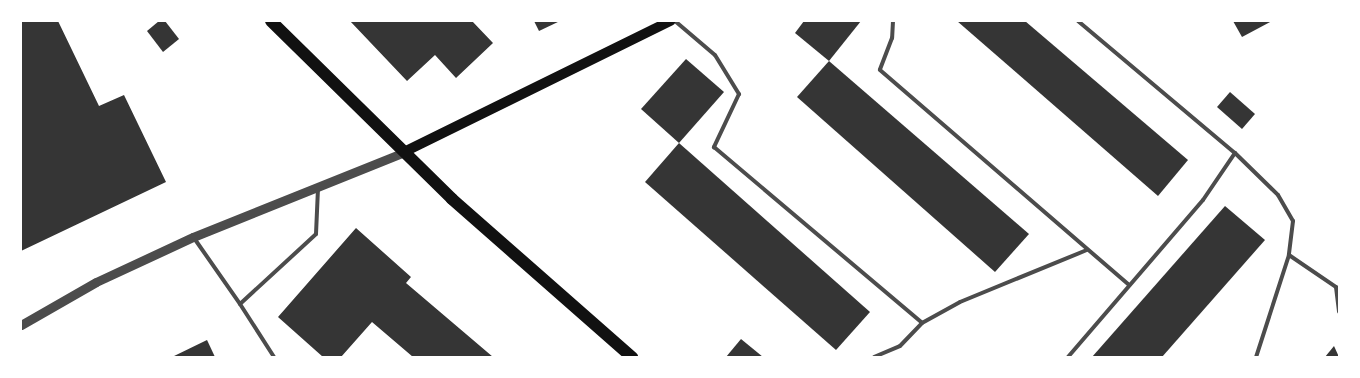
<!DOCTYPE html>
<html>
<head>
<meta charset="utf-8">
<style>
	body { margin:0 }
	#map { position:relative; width:1360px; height:378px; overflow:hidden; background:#fff; font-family:Barlow,sans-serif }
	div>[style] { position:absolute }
	.building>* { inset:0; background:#353535 }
	.service>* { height:4px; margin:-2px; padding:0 2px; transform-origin:2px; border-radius:2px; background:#4c4c4c }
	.tertiary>* { height:9px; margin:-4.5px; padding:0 4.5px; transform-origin:4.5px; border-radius:4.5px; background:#4c4c4c }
	.secondary>* { height:10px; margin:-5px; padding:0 5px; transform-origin:5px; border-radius:5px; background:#111 }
	.primary>* { height:12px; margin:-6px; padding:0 6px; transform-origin:6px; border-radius:6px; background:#111 }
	span { translate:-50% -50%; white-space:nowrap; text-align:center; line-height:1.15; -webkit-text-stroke:4px #fff; paint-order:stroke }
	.frame { position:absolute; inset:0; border:22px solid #fff; pointer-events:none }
</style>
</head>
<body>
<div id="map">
	<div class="building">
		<i style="clip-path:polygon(21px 21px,58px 21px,99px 106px,124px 95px,166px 182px,21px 251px)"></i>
		<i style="clip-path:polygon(159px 21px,165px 21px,179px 39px,163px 52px,147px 31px)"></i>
		<i style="clip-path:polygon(350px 21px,472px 21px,493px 43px,456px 78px,435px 55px,407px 81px)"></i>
		<i style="clip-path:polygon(534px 21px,560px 21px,539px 31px)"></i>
		<i style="clip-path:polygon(804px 21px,861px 21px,829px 61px,795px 33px)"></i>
		<i style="clip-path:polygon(957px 21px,1025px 21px,1188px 160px,1158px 196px)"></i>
		<i style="clip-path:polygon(1233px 21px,1272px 21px,1242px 37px)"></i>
		<i style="clip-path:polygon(686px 59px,724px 92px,679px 143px,641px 109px)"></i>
		<i style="clip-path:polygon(829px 61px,1029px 234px,995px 272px,797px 97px)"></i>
		<i style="clip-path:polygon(1230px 92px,1255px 114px,1242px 129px,1217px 107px)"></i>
		<i style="clip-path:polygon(679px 143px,870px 312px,836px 350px,645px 182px)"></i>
		<i style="clip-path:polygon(1225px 206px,1265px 240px,1162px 357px,1092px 357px)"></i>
		<i style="clip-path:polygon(356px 228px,411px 277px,406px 283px,493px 357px,413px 357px,372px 322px,341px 357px,323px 357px,278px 317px)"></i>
		<i style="clip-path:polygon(741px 339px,763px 357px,726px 357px)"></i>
		<i style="clip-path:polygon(207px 340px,215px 357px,172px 357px)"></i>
		<i style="clip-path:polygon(1334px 346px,1339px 357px,1325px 357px)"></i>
	</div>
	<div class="service">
		<i style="left:675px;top:21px;width:52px;rotate:40.4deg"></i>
		<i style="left:715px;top:55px;width:46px;rotate:58.4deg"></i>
		<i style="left:739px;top:94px;width:59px;rotate:115.3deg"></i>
		<i style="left:714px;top:147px;width:272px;rotate:40.2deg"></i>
		<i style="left:893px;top:21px;width:17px;rotate:93deg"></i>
		<i style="left:892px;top:38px;width:34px;rotate:111deg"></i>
		<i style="left:880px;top:70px;width:328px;rotate:40.8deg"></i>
		<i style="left:1078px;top:21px;width:205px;rotate:40.1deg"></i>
		<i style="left:1235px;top:153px;width:60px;rotate:44.3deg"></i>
		<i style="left:1278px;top:195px;width:30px;rotate:60deg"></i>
		<i style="left:1293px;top:221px;width:34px;rotate:97deg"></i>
		<i style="left:1289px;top:255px;width:107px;rotate:107.9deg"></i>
		<i style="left:194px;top:238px;width:80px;rotate:55.1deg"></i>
		<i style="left:240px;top:304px;width:103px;rotate:-42.6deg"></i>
		<i style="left:316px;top:234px;width:46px;rotate:-87.5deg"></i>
		<i style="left:1289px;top:255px;width:57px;rotate:34.2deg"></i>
		<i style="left:1336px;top:287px;width:25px;rotate:83deg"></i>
		<i style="left:240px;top:304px;width:63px;rotate:57.3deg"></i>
		<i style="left:874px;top:357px;width:28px;rotate:-23deg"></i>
		<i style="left:900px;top:346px;width:32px;rotate:-46deg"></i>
		<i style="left:922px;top:323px;width:43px;rotate:-28.9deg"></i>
		<i style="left:960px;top:302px;width:137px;rotate:-22.3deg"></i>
		<i style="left:1068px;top:357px;width:207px;rotate:-49.3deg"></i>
		<i style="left:1203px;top:200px;width:57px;rotate:-55.8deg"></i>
	</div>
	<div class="tertiary">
		<i style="left:21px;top:325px;width:86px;rotate:-29.8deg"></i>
		<i style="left:96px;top:282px;width:107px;rotate:-24.9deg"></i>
		<i style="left:193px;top:237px;width:227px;rotate:-21.9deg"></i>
	</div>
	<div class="secondary">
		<i style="left:404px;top:152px;width:297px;rotate:-26.2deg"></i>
	</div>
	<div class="primary">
		<i style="left:271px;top:21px;width:254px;rotate:44.5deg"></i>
		<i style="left:452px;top:199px;width:240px;rotate:41.3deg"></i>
	</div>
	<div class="frame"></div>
</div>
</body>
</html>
